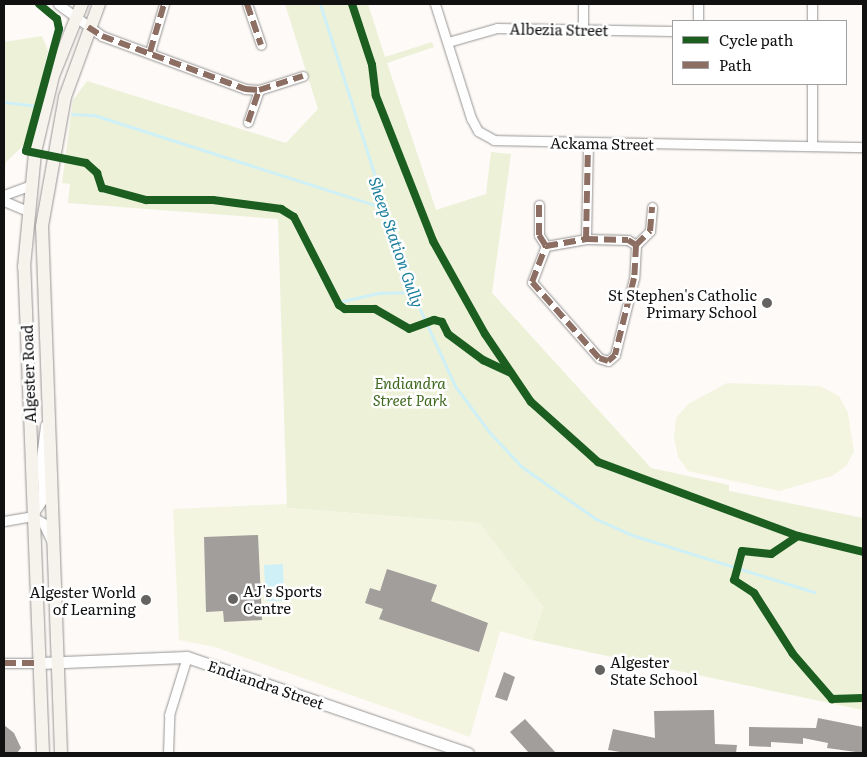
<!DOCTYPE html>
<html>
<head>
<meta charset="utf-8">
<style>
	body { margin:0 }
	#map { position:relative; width:867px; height:757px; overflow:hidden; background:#fdfaf7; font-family:Literata,serif }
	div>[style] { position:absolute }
	.green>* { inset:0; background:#ecf1d8 }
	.pitch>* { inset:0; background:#f4f5e1 }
	.water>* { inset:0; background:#cef0f6 }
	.stream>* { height:3px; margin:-1.5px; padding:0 1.5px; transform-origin:1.5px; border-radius:1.5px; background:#cef0f6 }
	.building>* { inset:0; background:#a19e9c }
	.roads { filter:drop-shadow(0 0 1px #979695) drop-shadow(0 0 1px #979695) }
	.minor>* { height:9px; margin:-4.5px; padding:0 4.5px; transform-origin:4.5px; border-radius:4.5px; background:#fffefe }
	.tertiary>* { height:11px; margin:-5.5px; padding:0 5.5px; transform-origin:5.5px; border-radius:5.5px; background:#fffefe }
	.secondary>* { height:12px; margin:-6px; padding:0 6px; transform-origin:6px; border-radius:6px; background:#f6f2ec }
	.quiet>* { height:6px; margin-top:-3px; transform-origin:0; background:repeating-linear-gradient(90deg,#8d6e63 0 12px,transparent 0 18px) }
	.cycleway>* { height:8px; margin:-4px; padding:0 4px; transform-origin:4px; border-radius:4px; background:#1b5e20 }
	.dots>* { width:14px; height:14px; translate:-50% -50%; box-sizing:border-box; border:2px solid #fff; border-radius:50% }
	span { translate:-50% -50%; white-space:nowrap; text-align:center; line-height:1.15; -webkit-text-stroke:5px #fff; paint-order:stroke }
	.street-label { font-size:15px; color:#111 }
	.poi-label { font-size:15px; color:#111 }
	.right { translate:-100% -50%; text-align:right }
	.left { translate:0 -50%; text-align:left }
	.park-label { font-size:15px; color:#3f6920; font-style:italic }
	.water-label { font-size:16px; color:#197e9c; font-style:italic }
	.frame { position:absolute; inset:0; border:5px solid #111; pointer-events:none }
	.legend { position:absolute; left:672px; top:20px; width:175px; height:65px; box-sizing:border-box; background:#fff; border:1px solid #a0a0a0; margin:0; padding:6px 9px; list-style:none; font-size:15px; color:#111 }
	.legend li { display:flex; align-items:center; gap:10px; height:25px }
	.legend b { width:25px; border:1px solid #a0a0a0 }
</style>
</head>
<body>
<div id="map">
	<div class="green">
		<i style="clip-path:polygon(285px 4px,368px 4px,385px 57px,432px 42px,434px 47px,387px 63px,436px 210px,486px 194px,491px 152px,511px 154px,492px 293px,651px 468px,729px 485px,729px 491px,863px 518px,863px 710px,532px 640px,543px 607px,479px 523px,287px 508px,278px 219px,68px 203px,70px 184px,62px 183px,73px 100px,87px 81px,286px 143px,318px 109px)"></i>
		<i style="clip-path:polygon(42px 36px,48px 51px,27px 142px,6px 162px,4px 179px,4px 42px)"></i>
	</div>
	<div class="pitch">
		<i style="clip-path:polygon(727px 383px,820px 386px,839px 396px,848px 413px,854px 452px,846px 466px,832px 476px,779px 491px,688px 471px,678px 457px,674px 438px,676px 418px,688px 404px)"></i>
		<i style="clip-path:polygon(287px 504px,287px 508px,480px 523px,543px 607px,532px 640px,500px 631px,470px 737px,215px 647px,179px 640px,173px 509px)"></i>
	</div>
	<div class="water">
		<i style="clip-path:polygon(283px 564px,284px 601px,266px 601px,264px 565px)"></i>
	</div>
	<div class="stream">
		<i style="left:320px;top:4px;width:302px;rotate:72.3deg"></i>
		<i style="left:412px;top:292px;width:103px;rotate:65.4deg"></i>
		<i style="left:455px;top:386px;width:59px;rotate:53.3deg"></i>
		<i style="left:490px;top:433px;width:47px;rotate:46.7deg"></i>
		<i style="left:522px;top:467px;width:90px;rotate:35.1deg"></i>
		<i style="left:596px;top:519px;width:39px;rotate:24deg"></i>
		<i style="left:632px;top:535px;width:191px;rotate:17.4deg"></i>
		<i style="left:4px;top:102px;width:31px;rotate:7deg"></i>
		<i style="left:72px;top:114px;width:22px;rotate:3deg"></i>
		<i style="left:94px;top:115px;width:304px;rotate:17.8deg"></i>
		<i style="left:343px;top:301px;width:37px;rotate:-13deg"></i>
		<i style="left:379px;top:293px;width:32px;rotate:-2deg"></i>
	</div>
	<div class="building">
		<i style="clip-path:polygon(258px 535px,262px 620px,224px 622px,223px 611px,206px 612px,204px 537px)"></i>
		<i style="clip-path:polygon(387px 569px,437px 585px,431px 601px,488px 623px,479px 652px,379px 619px,383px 609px,365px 603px,370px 588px,380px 591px)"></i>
		<i style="clip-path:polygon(504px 672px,515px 677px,507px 701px,495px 697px)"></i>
		<i style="clip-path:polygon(714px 710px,715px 744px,737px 745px,736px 753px,626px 753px,608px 750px,613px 729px,655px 738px,654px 711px)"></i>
		<i style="clip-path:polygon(818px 718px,863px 727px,863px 753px,827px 748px,828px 743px,803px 738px,803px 744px,771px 742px,771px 747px,749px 746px,749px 727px,816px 728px)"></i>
		<i style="clip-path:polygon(525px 719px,556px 753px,529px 753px,510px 732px)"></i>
		<i style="clip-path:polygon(4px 725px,14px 733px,21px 748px,17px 753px,4px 753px)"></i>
	</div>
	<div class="roads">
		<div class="minor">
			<i style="left:58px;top:4px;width:54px;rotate:36deg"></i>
			<i style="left:102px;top:36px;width:153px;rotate:20.3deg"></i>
			<i style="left:245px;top:89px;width:14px;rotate:4deg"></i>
			<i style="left:259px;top:90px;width:46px;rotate:-17.7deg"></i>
			<i style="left:247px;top:4px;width:43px;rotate:71.1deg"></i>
			<i style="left:435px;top:4px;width:120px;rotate:72.5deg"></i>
			<i style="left:471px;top:118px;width:15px;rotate:62deg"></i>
			<i style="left:478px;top:131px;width:18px;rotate:29deg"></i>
			<i style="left:494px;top:140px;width:369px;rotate:1.1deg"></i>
			<i style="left:698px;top:21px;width:17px;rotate:-90deg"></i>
			<i style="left:812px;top:21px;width:17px;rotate:-90deg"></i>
			<i style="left:583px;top:30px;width:26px;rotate:-90deg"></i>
			<i style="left:448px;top:42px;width:51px;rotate:-15.9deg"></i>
			<i style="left:497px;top:28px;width:176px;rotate:1deg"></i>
			<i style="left:150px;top:52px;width:50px;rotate:-73.7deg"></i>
			<i style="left:812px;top:84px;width:62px;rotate:90deg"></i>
			<i style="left:248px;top:122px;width:34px;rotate:-71deg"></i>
			<i style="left:4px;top:195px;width:29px;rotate:-20deg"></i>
			<i style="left:4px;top:201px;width:26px;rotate:23deg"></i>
			<i style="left:539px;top:205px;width:30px;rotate:90deg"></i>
			<i style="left:539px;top:235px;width:13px;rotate:58deg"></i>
			<i style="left:586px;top:239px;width:42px;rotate:1.4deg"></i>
			<i style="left:628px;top:240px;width:9px;rotate:32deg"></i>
			<i style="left:636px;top:245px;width:33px;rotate:93deg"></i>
			<i style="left:634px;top:278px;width:79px;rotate:103.9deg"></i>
			<i style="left:615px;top:355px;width:9px;rotate:139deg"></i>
			<i style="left:608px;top:361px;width:9px;rotate:-162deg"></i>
			<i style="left:599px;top:358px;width:101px;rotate:-131.4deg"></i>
			<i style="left:532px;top:282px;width:39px;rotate:-69deg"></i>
			<i style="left:546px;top:246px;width:41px;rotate:-9.9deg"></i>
			<i style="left:586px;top:239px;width:96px;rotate:-88.8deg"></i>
			<i style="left:636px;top:245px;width:20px;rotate:-45deg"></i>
			<i style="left:650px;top:231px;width:24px;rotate:-85deg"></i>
			<i style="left:33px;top:514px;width:18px;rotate:-56deg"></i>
			<i style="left:43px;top:499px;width:41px;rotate:-92.8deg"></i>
			<i style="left:41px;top:458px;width:33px;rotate:-83deg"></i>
			<i style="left:31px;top:516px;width:14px;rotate:30deg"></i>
			<i style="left:43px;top:523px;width:21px;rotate:65deg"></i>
			<i style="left:4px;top:521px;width:27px;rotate:-10deg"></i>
			<i style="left:4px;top:663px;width:35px"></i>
			<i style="left:168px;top:753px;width:38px;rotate:-88deg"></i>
			<i style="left:169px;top:715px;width:61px;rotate:-72.8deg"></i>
		</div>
		<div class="tertiary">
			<i style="left:39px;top:663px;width:148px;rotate:-2.3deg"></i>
			<i style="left:187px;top:657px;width:297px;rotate:18.9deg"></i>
		</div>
		<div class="secondary">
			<i style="left:43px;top:753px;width:486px;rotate:-92.2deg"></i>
			<i style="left:24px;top:267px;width:116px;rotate:-84.5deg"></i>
			<i style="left:35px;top:152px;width:78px;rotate:-76.7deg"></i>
			<i style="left:53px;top:76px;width:78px;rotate:-68.1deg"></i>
			<i style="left:61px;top:753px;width:527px;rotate:-92.06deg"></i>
			<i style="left:42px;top:226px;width:131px;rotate:-79.9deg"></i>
			<i style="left:65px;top:97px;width:99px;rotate:-69.9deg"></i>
		</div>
	</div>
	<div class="quiet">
		<i style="left:247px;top:4px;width:43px;rotate:71.1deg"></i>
		<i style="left:88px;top:27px;width:17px;rotate:33deg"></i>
		<i style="left:102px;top:36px;width:153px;rotate:20.3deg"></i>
		<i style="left:245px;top:89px;width:14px;rotate:4deg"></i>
		<i style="left:259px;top:90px;width:46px;rotate:-17.7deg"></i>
		<i style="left:150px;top:52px;width:50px;rotate:-73.7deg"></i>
		<i style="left:248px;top:122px;width:34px;rotate:-71deg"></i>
		<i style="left:539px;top:205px;width:30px;rotate:90deg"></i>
		<i style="left:539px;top:235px;width:13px;rotate:58deg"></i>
		<i style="left:586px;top:239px;width:42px;rotate:1.4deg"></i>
		<i style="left:628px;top:240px;width:9px;rotate:32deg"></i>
		<i style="left:636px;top:245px;width:33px;rotate:93deg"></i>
		<i style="left:634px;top:278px;width:79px;rotate:103.9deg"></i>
		<i style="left:615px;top:355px;width:9px;rotate:139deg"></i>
		<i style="left:608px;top:361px;width:9px;rotate:-162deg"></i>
		<i style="left:599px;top:358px;width:101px;rotate:-131.4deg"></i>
		<i style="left:532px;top:282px;width:39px;rotate:-69deg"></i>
		<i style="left:546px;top:246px;width:41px;rotate:-9.9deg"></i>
		<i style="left:586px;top:239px;width:96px;rotate:-88.8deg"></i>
		<i style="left:636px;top:245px;width:20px;rotate:-45deg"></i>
		<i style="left:650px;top:231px;width:24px;rotate:-85deg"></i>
		<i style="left:4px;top:663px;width:35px"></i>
	</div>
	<div class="cycleway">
		<i style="left:39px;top:4px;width:23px;rotate:40deg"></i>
		<i style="left:57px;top:19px;width:10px;rotate:79deg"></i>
		<i style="left:59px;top:29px;width:126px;rotate:105.1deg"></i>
		<i style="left:26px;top:151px;width:61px;rotate:11.3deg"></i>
		<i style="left:86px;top:163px;width:15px;rotate:42deg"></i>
		<i style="left:97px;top:173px;width:16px;rotate:72deg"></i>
		<i style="left:102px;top:188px;width:46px;rotate:15.3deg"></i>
		<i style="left:146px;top:200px;width:67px"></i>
		<i style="left:213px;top:200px;width:69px;rotate:7.5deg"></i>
		<i style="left:281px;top:209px;width:15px;rotate:32deg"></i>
		<i style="left:294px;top:217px;width:99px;rotate:62.9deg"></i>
		<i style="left:339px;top:305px;width:7px;rotate:34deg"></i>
		<i style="left:345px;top:309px;width:30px"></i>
		<i style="left:375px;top:309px;width:39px;rotate:30deg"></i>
		<i style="left:409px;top:329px;width:27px;rotate:-20deg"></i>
		<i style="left:434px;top:320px;width:8px;rotate:14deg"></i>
		<i style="left:442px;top:322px;width:13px;rotate:63deg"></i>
		<i style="left:448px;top:334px;width:44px;rotate:36.6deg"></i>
		<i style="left:483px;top:360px;width:31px;rotate:25deg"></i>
		<i style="left:352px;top:4px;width:64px;rotate:71.8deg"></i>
		<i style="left:372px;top:65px;width:31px;rotate:83deg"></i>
		<i style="left:376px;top:96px;width:156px;rotate:68.5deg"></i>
		<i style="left:433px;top:241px;width:107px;rotate:60.8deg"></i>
		<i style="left:485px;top:334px;width:82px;rotate:55.9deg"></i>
		<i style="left:531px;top:402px;width:90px;rotate:41.8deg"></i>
		<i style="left:598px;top:462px;width:213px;rotate:20.3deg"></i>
		<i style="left:798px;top:536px;width:67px;rotate:13.8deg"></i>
		<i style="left:798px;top:536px;width:32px;rotate:146deg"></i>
		<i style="left:771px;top:554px;width:29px;rotate:-174deg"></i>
		<i style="left:742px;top:551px;width:30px;rotate:105deg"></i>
		<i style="left:734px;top:580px;width:24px;rotate:33deg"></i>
		<i style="left:754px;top:593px;width:72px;rotate:57.4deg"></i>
		<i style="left:793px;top:654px;width:60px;rotate:49.1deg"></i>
		<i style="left:832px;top:699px;width:31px;rotate:-2deg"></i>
	</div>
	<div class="dots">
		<i style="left:767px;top:303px;background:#646362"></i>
		<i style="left:233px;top:599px;background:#646362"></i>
		<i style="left:146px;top:600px;background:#646362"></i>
		<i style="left:600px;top:670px;background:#646362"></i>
	</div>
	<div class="street-label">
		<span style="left:559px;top:29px;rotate:1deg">Albezia Street</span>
		<span style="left:602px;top:143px;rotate:1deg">Ackama Street</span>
		<span style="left:28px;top:374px;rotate:-92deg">Algester Road</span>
		<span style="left:266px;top:684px;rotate:19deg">Endiandra Street</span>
	</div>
	<div class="poi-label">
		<span class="right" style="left:757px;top:303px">St Stephen's Catholic<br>Primary School</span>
		<span class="left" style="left:243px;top:599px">AJ's Sports<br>Centre</span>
		<span class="right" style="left:136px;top:600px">Algester World<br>of Learning</span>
		<span class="left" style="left:610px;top:670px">Algester<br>State School</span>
	</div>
	<div class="park-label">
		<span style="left:410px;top:391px">Endiandra<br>Street Park</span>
	</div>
	<div class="water-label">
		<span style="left:397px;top:242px;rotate:71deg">Sheep Station Gully</span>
	</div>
	<div class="frame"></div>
	<ul class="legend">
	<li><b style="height:6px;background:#1b5e20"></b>Cycle path</li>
	<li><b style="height:6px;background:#8d6e63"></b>Path</li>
	</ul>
</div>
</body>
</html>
